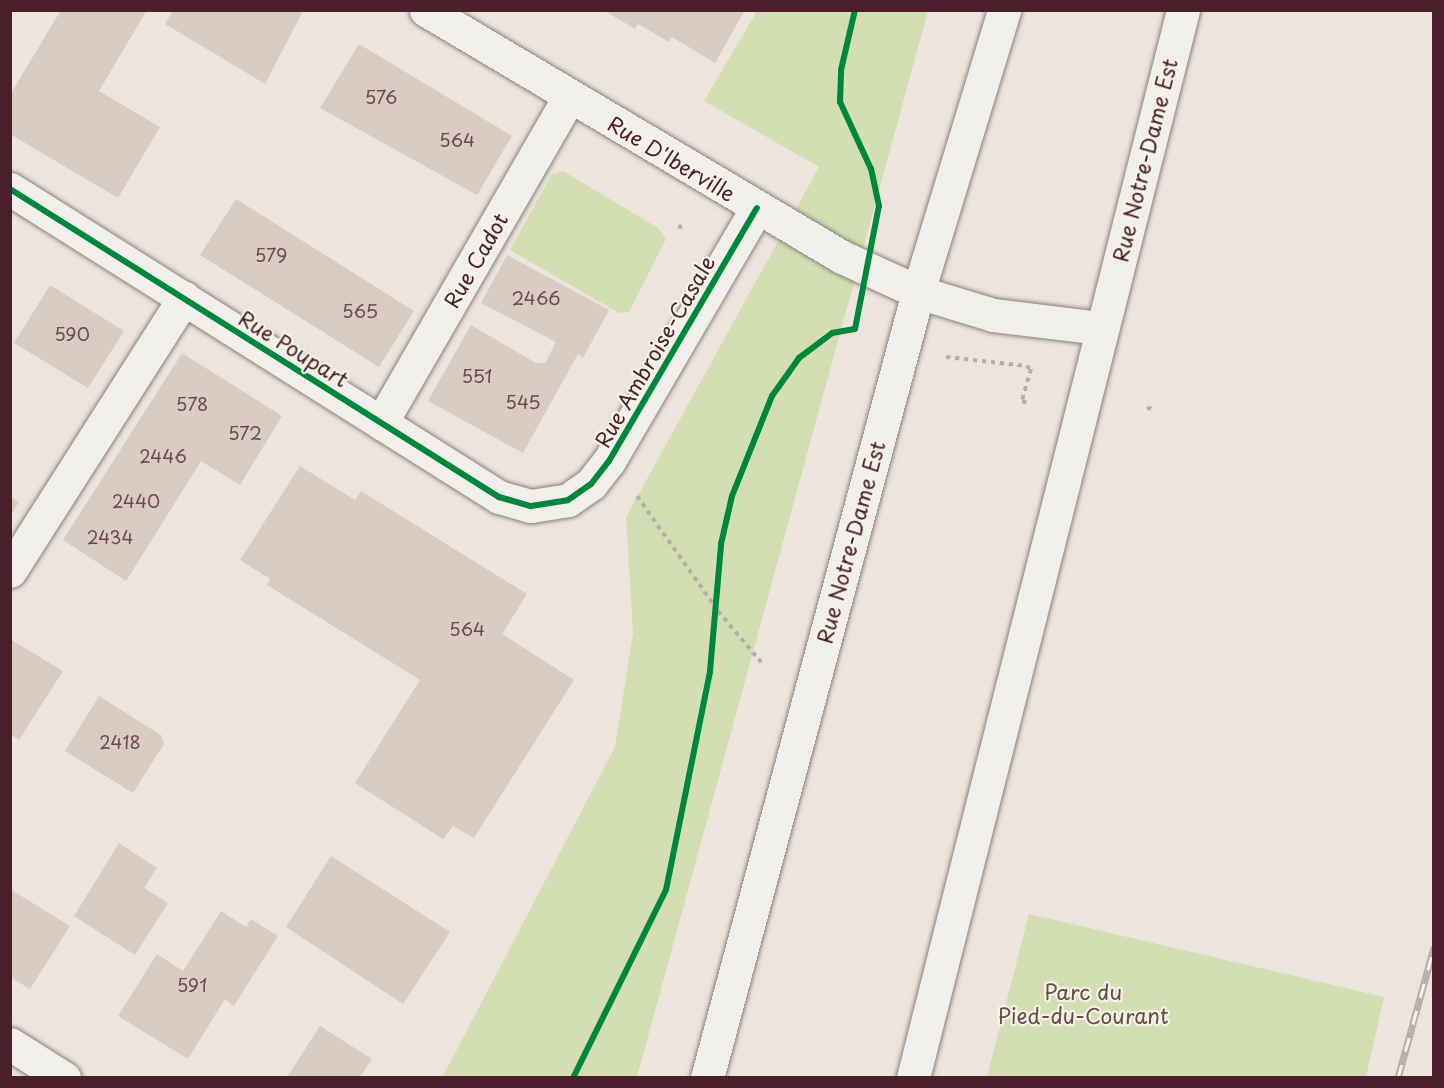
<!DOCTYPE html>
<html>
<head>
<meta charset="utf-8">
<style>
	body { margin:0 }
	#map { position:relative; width:1444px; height:1088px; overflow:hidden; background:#ede5dd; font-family:"Playpen Sans",sans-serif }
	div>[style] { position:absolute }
	.green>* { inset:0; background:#d3deb3 }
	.building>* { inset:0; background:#d9ccc3 }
	.path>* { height:4px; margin-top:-2px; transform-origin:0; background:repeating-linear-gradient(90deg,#b5aeac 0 4.5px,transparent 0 9px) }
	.roads { filter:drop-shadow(0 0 2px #8c807e) drop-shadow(0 0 2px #8c807e) }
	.street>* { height:33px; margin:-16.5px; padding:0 16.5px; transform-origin:16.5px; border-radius:16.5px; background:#f1efeb }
	.secondary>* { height:33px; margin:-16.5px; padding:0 16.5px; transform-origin:16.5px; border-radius:16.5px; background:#f1efeb }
	.primary>* { height:33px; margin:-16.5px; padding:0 16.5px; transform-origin:16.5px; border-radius:16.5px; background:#f1efeb }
	.rail>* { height:7px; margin-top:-3.5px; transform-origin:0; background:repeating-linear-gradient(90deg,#f7f3e8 0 14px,#b5aeac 0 28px); box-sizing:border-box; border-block:2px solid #b5aeac }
	.cycleway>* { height:6px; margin:-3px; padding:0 3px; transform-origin:3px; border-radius:3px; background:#00873e }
	span { translate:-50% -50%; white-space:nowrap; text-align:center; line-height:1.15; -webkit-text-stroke:4.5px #f7f3e8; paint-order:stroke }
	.number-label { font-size:18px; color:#6e4a51 }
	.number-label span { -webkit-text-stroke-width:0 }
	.street-label { font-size:21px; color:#4a1f2b }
	.park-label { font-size:21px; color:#674e44 }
	.frame { position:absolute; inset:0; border:12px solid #4a1f2b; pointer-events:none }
</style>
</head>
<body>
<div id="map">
	<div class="green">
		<i style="clip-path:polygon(757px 11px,928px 11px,637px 1077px,442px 1078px,615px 747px,633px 633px,626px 517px,819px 167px,704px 101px)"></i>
		<i style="clip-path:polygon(563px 171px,658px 228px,666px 239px,629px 312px,619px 313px,510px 250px,552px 174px)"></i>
		<i style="clip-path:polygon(1029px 914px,1384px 997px,1366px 1077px,987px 1077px)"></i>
	</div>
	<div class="building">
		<i style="clip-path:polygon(61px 10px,147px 10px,99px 91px,160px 127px,118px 198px,10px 134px,10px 95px)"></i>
		<i style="clip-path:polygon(173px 10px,298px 10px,302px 13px,265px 84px,165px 24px)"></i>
		<i style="clip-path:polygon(603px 10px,745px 10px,715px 63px,672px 37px,669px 42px,638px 24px,635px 29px)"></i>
		<i style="clip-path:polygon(359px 44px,512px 136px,477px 195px,320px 108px)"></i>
		<i style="clip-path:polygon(236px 199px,414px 311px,379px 367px,200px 255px)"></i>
		<i style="clip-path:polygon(507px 255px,609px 310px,583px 358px,578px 354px,523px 453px,428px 401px,471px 325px,536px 363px,545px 363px,556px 342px,481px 303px)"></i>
		<i style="clip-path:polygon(50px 285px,124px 331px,88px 388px,14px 343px)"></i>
		<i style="clip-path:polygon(182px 353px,282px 416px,240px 485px,201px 461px,126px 581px,63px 540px)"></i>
		<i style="clip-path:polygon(300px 466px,355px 500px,361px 491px,527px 594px,502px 634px,574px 680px,474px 838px,453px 826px,443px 839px,355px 783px,420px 680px,267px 585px,270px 579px,240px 560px)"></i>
		<i style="clip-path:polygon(10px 497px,19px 502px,10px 517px)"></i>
		<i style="clip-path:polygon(10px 639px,63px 671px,19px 740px,10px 734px)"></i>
		<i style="clip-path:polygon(99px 696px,161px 735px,164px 744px,133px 793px,65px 751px)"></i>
		<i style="clip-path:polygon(119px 843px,157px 868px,144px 888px,168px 903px,135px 955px,74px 916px)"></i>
		<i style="clip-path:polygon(331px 856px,450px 932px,403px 1004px,286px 927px)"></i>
		<i style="clip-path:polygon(10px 889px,70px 926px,30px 989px,10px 977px)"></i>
		<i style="clip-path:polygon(221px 911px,246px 927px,251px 919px,278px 936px,234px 1006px,225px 999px,188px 1059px,118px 1016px,157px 954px,183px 971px)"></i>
		<i style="clip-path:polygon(320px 1026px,372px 1059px,360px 1077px,287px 1077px)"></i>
	</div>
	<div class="path">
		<i style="left:678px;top:227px;width:8px;rotate:-7deg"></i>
		<i style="left:946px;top:357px;width:81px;rotate:6.4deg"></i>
		<i style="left:1026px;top:366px;width:6px;rotate:31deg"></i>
		<i style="left:1031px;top:369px;width:33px;rotate:106deg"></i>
		<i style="left:1022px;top:401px;width:6px;rotate:18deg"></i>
		<i style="left:1147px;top:408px;width:7px;rotate:8deg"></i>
		<i style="left:637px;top:496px;width:141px;rotate:54.8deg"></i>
		<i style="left:718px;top:611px;width:67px;rotate:49.9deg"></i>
	</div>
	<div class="roads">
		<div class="street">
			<i style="left:10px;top:189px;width:578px;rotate:32.21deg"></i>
			<i style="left:499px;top:497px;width:33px;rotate:16deg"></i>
			<i style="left:531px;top:506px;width:37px;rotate:-9deg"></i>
			<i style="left:568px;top:500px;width:28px;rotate:-35deg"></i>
			<i style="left:591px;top:484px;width:29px;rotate:-52deg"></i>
			<i style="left:609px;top:461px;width:293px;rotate:-59.7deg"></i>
			<i style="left:381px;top:423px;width:376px;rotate:-60deg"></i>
			<i style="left:10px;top:571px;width:324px;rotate:-57.5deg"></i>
			<i style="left:10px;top:1044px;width:64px;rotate:32.2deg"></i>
		</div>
		<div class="secondary">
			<i style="left:426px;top:10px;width:482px;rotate:30.7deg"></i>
			<i style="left:840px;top:256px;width:86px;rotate:24.8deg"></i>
			<i style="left:918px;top:292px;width:78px;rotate:17deg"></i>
			<i style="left:993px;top:315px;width:109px;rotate:6.9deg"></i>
		</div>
		<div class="primary">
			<i style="left:707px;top:1078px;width:814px;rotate:-74.97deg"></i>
			<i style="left:918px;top:292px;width:295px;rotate:-73deg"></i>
			<i style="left:913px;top:1078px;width:1102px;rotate:-75.81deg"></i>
		</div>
	</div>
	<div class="rail">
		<i style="left:1398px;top:1078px;width:136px;rotate:-74.6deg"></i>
	</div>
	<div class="cycleway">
		<i style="left:10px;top:189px;width:578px;rotate:32.21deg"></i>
		<i style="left:499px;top:497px;width:33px;rotate:16deg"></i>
		<i style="left:531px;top:506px;width:37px;rotate:-9deg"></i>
		<i style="left:568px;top:500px;width:28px;rotate:-35deg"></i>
		<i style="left:591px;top:484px;width:29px;rotate:-52deg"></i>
		<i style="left:609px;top:461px;width:293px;rotate:-59.7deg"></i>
		<i style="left:573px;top:1078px;width:210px;rotate:-63.7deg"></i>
		<i style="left:666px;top:890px;width:223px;rotate:-78.6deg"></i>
		<i style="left:710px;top:671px;width:127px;rotate:-85deg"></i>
		<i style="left:721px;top:544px;width:49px;rotate:-77.1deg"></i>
		<i style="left:732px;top:496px;width:108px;rotate:-68.2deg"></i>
		<i style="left:772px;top:396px;width:47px;rotate:-54.6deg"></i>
		<i style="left:799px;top:358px;width:41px;rotate:-37.1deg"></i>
		<i style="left:832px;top:333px;width:23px;rotate:-10deg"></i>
		<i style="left:855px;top:329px;width:125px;rotate:-79deg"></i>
		<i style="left:879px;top:206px;width:38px;rotate:-102deg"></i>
		<i style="left:871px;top:169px;width:74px;rotate:-114.8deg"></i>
		<i style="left:840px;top:102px;width:32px;rotate:-88deg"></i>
		<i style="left:841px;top:70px;width:62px;rotate:-76.9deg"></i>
	</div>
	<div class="number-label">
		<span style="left:381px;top:97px">576</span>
		<span style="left:457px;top:140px">564</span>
		<span style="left:271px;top:255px">579</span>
		<span style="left:536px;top:298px">2466</span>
		<span style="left:360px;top:311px">565</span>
		<span style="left:72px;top:334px">590</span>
		<span style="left:477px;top:376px">551</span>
		<span style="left:523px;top:402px">545</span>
		<span style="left:192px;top:404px">578</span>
		<span style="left:245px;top:433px">572</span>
		<span style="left:163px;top:456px">2446</span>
		<span style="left:136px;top:501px">2440</span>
		<span style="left:110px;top:537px">2434</span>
		<span style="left:467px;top:629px">564</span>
		<span style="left:120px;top:742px">2418</span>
		<span style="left:192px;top:985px">591</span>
	</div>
	<div class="street-label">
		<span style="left:672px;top:158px;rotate:31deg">Rue D'Iberville</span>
		<span style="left:1144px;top:160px;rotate:-76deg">Rue Notre-Dame Est</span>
		<span style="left:475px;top:260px;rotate:-60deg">Rue Cadot</span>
		<span style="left:294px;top:348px;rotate:32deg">Rue Poupart</span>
		<span style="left:654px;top:351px;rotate:-60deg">Rue Ambroise-Casale</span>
		<span style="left:850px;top:542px;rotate:-75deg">Rue Notre-Dame Est</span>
	</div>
	<div class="park-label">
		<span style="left:1083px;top:1003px">Parc du<br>Pied-du-Courant</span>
	</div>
	<div class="frame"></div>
</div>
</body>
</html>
